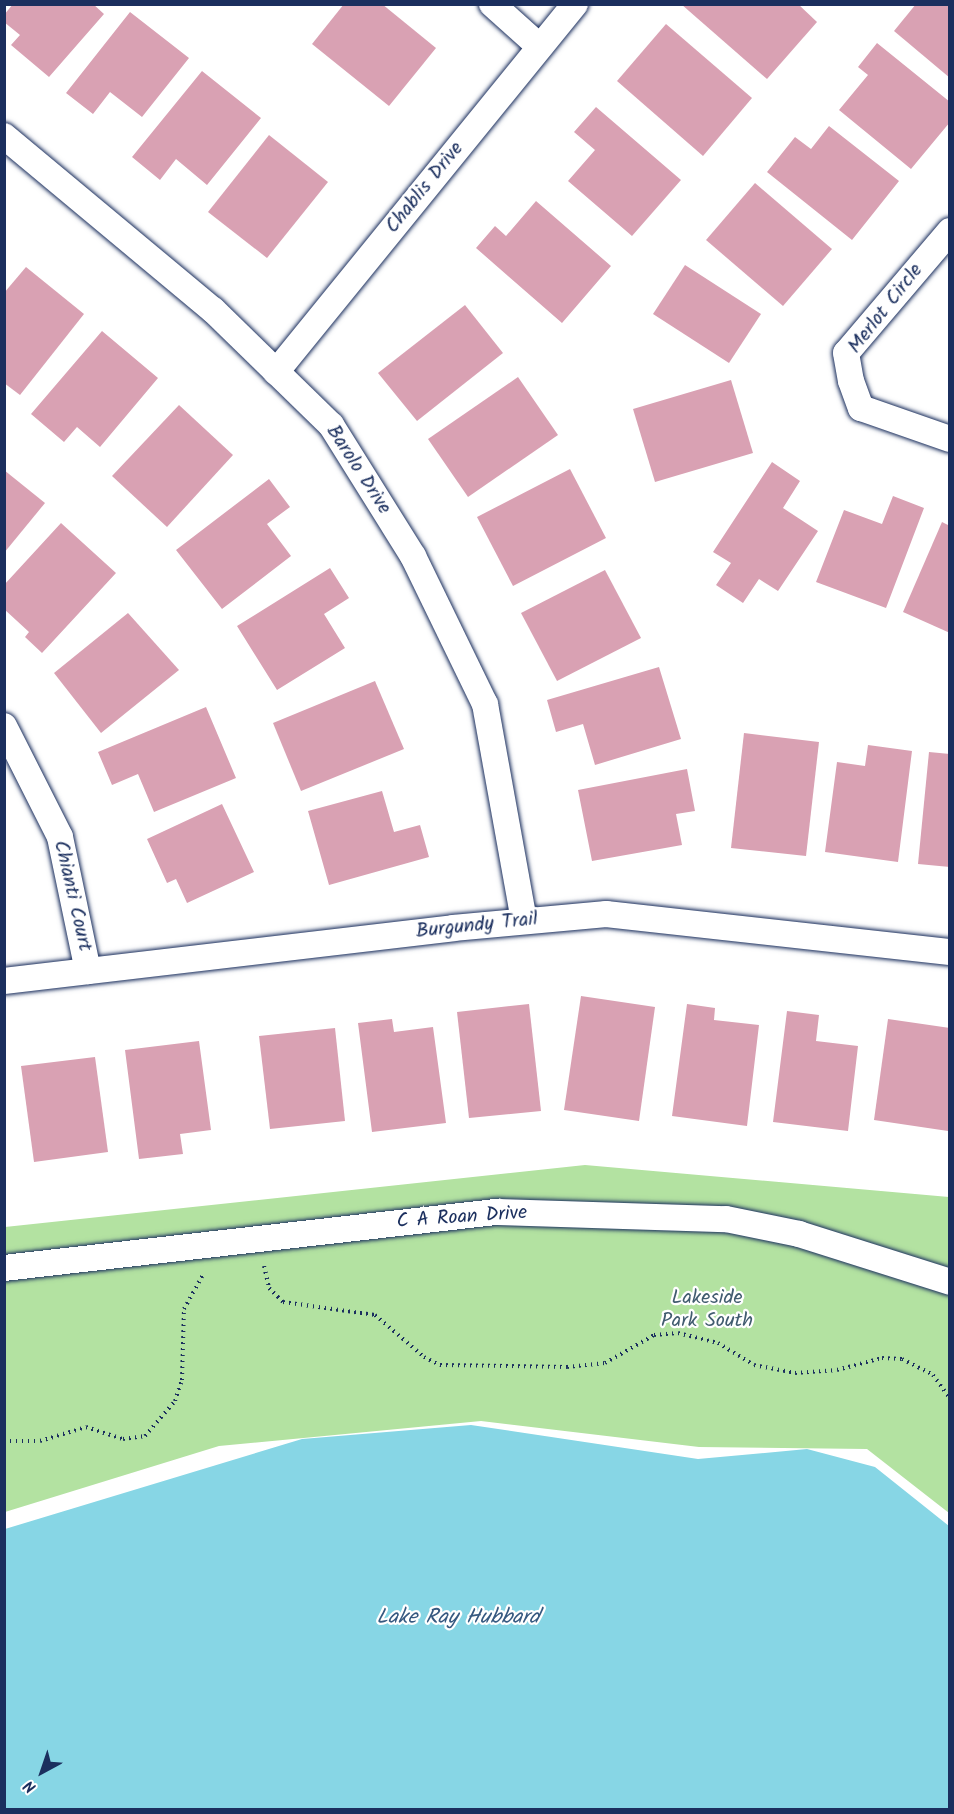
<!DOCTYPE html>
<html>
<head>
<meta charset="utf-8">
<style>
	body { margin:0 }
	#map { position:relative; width:954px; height:1814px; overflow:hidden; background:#fff; font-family:Kalam,sans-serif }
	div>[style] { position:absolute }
	.green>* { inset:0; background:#b3e2a1 }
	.water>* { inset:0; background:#87d6e5 }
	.building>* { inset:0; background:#d9a1b3 }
	.path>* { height:4px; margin-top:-2px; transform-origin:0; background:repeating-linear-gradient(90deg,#1b2f5e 0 1.5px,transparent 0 6px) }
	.roads { filter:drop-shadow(0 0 2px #1b2f5e) drop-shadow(0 0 2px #1b2f5e) }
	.street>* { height:26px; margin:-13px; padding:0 13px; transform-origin:13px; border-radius:13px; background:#fff }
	span { translate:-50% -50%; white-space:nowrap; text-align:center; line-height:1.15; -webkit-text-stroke:4.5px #fff; paint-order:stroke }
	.street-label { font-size:20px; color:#1b2f5e }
	.park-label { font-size:20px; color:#415c6f }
	.water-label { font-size:21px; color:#365980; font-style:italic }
	.frame { position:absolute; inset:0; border:6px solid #1b2f5e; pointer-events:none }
	.north { position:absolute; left:12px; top:1742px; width:60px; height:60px; -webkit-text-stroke:4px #fff; paint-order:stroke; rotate:220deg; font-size:16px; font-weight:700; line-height:24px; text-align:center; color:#1b2f5e }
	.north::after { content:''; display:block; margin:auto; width:21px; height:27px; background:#1b2f5e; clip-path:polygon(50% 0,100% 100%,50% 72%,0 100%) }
</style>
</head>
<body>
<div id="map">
	<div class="green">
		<i style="clip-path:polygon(585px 1165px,949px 1197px,949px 1513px,867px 1449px,699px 1447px,481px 1421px,219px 1446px,5px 1512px,5px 1227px)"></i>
	</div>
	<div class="water">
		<i style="clip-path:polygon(471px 1425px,698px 1459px,807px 1449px,875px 1467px,949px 1526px,949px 1809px,5px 1809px,5px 1529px,302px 1439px)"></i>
	</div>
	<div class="building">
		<i style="clip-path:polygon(13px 4px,93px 4px,104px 14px,49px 77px,11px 45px,20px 35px,4px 22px,4px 15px)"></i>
		<i style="clip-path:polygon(344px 4px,382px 4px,436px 48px,389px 106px,312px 44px)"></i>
		<i style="clip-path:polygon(681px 4px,798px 4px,817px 22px,767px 79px)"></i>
		<i style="clip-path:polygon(916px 4px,950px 4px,950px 78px,894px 31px)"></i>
		<i style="clip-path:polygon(130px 12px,189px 58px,142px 117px,110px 92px,93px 114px,66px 93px)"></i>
		<i style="clip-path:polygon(666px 24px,752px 98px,703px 156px,617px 81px)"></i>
		<i style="clip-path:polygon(877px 43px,950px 102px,950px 122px,911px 169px,839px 110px,868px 75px,858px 67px)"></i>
		<i style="clip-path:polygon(202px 71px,261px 118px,207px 185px,176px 159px,160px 180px,132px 157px)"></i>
		<i style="clip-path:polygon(596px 107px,681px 180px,632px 236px,568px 181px,595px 150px,574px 132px)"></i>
		<i style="clip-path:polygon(829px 126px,899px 181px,852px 240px,767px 172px,795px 137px,811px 149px)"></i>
		<i style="clip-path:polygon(269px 135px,328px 182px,267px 258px,208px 212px)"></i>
		<i style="clip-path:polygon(755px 183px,832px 249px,783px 306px,706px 240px)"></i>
		<i style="clip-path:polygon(536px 201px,611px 266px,562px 323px,476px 248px,495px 226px,506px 236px)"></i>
		<i style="clip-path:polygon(685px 265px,761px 314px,729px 363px,653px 314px)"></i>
		<i style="clip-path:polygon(26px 267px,84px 314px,20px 395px,4px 383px,4px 293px)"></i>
		<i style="clip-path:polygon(465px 305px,503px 353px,417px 421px,378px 373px)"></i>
		<i style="clip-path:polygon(102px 331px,158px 378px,100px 447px,77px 427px,64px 442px,31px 414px)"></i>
		<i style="clip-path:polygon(518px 377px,558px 435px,468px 497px,428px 439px)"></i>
		<i style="clip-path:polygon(731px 380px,753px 453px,655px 482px,633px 409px)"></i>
		<i style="clip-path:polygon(179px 405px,233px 455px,167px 527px,112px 476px)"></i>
		<i style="clip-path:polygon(772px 462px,800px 481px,783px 508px,818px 531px,778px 591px,759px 579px,743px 603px,716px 585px,731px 563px,713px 552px)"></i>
		<i style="clip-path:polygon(570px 469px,606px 538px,513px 586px,477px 517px)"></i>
		<i style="clip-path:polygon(4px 470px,45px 503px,4px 553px)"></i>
		<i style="clip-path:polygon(269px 479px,290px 507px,267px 524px,291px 556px,222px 609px,176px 550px)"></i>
		<i style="clip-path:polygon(893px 496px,924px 508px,886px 608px,816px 582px,844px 510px,882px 524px)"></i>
		<i style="clip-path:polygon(942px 522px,950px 526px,950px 633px,903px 612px)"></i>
		<i style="clip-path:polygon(61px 523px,116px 573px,42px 653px,25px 637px,29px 632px,4px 609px,4px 585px)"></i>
		<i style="clip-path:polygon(330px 568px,349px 598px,324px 614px,345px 648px,277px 690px,237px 626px)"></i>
		<i style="clip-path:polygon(605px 570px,641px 638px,557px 681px,521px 613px)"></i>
		<i style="clip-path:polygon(128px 613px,179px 670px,101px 733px,54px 673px)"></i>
		<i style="clip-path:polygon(659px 667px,681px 739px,595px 765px,583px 724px,556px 732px,547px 700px)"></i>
		<i style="clip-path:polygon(375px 681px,404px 749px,301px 791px,273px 723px)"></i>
		<i style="clip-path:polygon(206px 707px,236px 778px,154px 812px,138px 774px,112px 785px,98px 752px)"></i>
		<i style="clip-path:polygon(744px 733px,819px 742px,806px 856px,731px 848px)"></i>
		<i style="clip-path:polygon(868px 745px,912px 751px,898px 862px,825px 852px,837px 762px,865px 766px)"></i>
		<i style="clip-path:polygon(929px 752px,950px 754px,950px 867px,918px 864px)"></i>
		<i style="clip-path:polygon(687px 769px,695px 811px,676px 814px,682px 845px,592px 861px,578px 790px)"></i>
		<i style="clip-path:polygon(382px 791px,394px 832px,420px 825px,429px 857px,329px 885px,308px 811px)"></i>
		<i style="clip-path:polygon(222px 804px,254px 872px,187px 903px,176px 879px,167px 883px,147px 839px)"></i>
		<i style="clip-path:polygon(581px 996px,655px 1007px,639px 1121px,564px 1110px)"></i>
		<i style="clip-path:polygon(529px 1004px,541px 1111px,469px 1118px,457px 1012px)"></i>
		<i style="clip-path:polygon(687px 1004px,715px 1008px,714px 1020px,759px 1025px,747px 1126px,672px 1116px)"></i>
		<i style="clip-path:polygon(787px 1011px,819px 1015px,816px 1041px,858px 1046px,848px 1131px,773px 1122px)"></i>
		<i style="clip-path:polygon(392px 1019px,394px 1032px,433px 1027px,446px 1123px,372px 1132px,358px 1023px)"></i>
		<i style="clip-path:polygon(888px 1019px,950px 1028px,948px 1131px,874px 1120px)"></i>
		<i style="clip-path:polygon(335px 1028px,345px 1121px,270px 1129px,259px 1036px)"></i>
		<i style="clip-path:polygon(199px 1041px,211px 1130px,180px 1134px,183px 1154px,139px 1159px,125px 1050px)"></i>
		<i style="clip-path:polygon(95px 1057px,108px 1152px,34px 1162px,21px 1066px)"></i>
	</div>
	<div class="path">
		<i style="left:264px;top:1266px;width:23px;rotate:77deg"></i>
		<i style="left:269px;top:1288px;width:20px;rotate:45deg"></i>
		<i style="left:283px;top:1302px;width:93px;rotate:8deg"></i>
		<i style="left:375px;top:1315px;width:65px;rotate:40.6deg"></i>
		<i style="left:424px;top:1357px;width:18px;rotate:27deg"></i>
		<i style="left:440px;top:1365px;width:127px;rotate:0.9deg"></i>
		<i style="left:567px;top:1367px;width:38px;rotate:-6deg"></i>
		<i style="left:605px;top:1363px;width:56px;rotate:-29.7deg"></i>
		<i style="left:654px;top:1335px;width:24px;rotate:-5deg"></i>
		<i style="left:678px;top:1333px;width:41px;rotate:14deg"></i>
		<i style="left:718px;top:1343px;width:42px;rotate:31.4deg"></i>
		<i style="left:754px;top:1365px;width:42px;rotate:11deg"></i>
		<i style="left:795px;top:1373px;width:42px;rotate:-4.1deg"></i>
		<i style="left:837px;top:1370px;width:47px;rotate:-14.9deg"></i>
		<i style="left:882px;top:1358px;width:20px;rotate:3deg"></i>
		<i style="left:902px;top:1359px;width:35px;rotate:27deg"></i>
		<i style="left:933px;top:1375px;width:29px;rotate:54deg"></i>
		<i style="left:4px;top:1441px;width:36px"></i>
		<i style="left:40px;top:1441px;width:48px;rotate:-16.9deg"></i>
		<i style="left:86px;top:1427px;width:39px;rotate:18deg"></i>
		<i style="left:123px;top:1439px;width:22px;rotate:-8deg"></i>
		<i style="left:145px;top:1436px;width:46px;rotate:-49.4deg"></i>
		<i style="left:175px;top:1401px;width:22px;rotate:-72deg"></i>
		<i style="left:182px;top:1380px;width:71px;rotate:-88.4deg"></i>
		<i style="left:184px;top:1309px;width:39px;rotate:-61deg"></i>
	</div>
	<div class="roads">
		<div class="street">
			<i style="left:492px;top:4px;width:64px;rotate:41.9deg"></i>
			<i style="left:4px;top:136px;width:272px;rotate:39.8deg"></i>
			<i style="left:213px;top:310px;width:165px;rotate:44.3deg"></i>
			<i style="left:331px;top:425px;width:155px;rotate:58deg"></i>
			<i style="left:413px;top:556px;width:165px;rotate:64.1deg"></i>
			<i style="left:485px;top:704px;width:220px;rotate:79.8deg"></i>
			<i style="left:950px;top:231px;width:160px;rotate:130.4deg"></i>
			<i style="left:846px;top:353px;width:28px;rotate:80deg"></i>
			<i style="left:851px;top:381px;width:29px;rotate:70deg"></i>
			<i style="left:861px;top:408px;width:94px;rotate:19.2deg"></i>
			<i style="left:276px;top:372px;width:474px;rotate:-50.9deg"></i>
			<i style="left:4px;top:726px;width:124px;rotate:63.2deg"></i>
			<i style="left:60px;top:837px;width:137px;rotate:78.2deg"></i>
			<i style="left:4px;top:981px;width:452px;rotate:-6.7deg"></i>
			<i style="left:453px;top:928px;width:154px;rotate:-5.2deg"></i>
			<i style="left:606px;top:914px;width:346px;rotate:6.3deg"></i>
			<i style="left:4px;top:1268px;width:497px;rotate:-6.5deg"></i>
			<i style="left:498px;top:1212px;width:228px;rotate:1.8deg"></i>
			<i style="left:726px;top:1219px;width:75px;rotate:11.6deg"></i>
			<i style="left:799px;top:1234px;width:158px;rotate:17.6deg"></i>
		</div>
	</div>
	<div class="street-label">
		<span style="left:425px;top:188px;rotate:-51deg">Chablis Drive</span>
		<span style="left:886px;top:309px;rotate:-52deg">Merlot Circle</span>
		<span style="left:358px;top:470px;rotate:57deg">Barolo Drive</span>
		<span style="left:72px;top:896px;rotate:77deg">Chianti Court</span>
		<span style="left:477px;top:926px;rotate:-6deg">Burgundy Trail</span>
		<span style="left:462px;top:1218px;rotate:-4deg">C A Roan Drive</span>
	</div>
	<div class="park-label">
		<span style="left:707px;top:1310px">Lakeside<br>Park South</span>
	</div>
	<div class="water-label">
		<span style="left:458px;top:1618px">Lake Ray Hubbard</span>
	</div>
	<div class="frame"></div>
	<div class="north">N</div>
</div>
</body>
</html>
